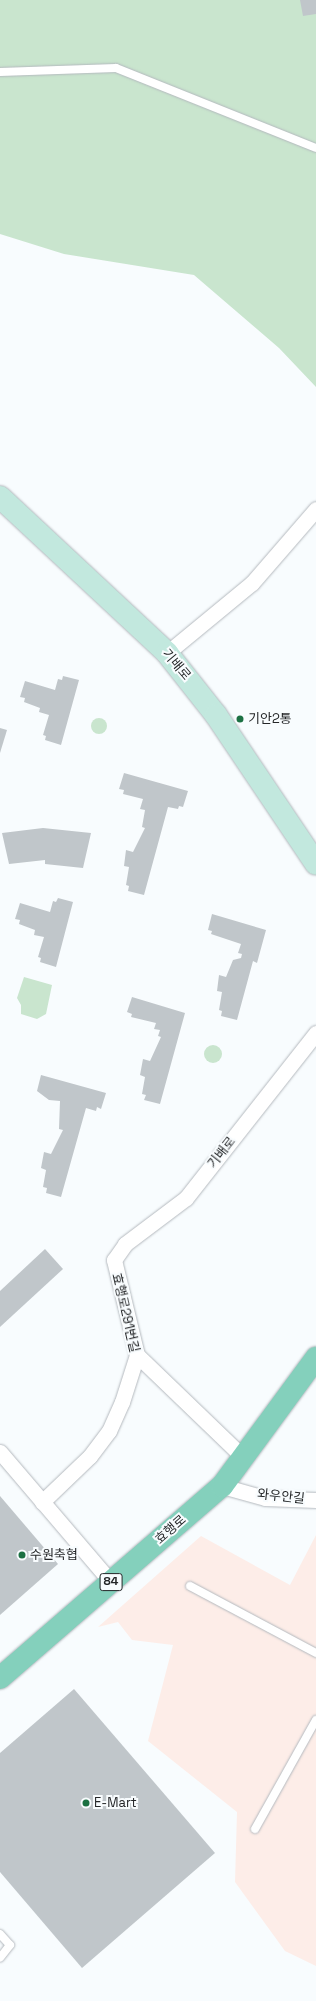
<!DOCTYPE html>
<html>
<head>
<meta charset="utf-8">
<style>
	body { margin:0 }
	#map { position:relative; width:316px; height:2001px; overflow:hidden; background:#f8fcfe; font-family:"Space Grotesk","Noto Sans KR",sans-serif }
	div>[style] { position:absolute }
	.commercial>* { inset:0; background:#fdede8 }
	.green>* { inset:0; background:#c9e5ce }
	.round { border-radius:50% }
	.building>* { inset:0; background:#c0c6ca }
	.roads { filter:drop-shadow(0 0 1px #b4b9be) drop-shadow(0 0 1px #b4b9be) }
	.lane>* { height:8px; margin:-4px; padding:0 4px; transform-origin:4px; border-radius:4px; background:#fff }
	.street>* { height:15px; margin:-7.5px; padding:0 7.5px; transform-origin:7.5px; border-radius:7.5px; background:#fff }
	.secondary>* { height:22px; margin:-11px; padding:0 11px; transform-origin:11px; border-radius:11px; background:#c2e8de }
	.primary>* { height:22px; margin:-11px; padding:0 11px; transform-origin:11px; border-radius:11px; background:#84d0bc }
	.dots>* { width:11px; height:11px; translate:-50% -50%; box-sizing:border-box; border:2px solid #f8fcfe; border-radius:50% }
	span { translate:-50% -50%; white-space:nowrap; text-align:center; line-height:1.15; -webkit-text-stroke:4px #f8fcfe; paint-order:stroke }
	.shield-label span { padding:1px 3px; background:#f8fcfe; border:1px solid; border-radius:3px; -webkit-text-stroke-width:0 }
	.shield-label { font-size:12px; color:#242628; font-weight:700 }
	.street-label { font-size:13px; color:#242628 }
	.poi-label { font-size:13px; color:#242628 }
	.left { translate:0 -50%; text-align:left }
</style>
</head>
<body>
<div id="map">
	<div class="commercial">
		<i style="clip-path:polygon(316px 1535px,316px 1966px,285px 1951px,235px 1882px,237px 1812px,148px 1741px,173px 1645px,132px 1640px,118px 1622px,98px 1627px,201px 1536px,290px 1585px)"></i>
	</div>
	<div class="green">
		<i style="clip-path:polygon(0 0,316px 0,316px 387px,279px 348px,194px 275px,64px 254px,0 234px)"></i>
		<i class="round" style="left:91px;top:718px;width:16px;height:16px"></i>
		<i style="clip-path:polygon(24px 977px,52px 985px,46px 1014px,37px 1019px,21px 1014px,21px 1005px,17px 998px)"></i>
		<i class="round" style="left:204px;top:1045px;width:18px;height:18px"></i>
	</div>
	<div class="building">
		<i style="clip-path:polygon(300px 0,316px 0,316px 14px,303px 16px)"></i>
		<i style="clip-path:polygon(63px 676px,79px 680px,61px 745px,45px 740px,46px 736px,43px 735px,49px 715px,39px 712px,40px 708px,24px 702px,25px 698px,20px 697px,25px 681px,55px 690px,58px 679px,62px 680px)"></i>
		<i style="clip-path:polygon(0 728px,7px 730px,0 753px)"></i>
		<i style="clip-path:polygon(124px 773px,188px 791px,183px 807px,179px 806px,178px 809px,168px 807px,144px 895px,128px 891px,129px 886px,126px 885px,129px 867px,124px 866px,126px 850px,133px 852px,145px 828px,142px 827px,145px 810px,140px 809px,143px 799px,123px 794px,124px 790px,119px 789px)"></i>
		<i style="clip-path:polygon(43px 828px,91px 833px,83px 868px,45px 864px,45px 860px,9px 864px,2px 833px)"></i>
		<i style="clip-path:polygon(58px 898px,73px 902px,56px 967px,40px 962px,41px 958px,38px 957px,44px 937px,34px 935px,35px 930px,19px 924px,20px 920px,15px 919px,20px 903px,50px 912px,53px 901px,56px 902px)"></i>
		<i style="clip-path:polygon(212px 914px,266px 930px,257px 963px,253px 961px,237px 1020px,221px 1016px,222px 1011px,219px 1010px,222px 992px,217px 991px,219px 975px,226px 977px,233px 960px,241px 958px,242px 954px,238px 953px,241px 944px,211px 934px,212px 931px,208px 930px)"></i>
		<i style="clip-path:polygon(132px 997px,185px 1013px,160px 1104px,144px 1100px,146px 1095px,142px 1094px,145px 1077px,140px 1075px,143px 1059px,150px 1061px,161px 1037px,158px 1036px,160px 1030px,154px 1029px,156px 1023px,131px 1017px,132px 1014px,127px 1012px)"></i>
		<i style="clip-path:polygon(41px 1075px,106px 1093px,101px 1109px,97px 1107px,96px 1111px,86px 1108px,61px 1197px,46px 1193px,47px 1188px,43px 1187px,46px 1170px,41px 1168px,44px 1152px,51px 1154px,63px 1130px,59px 1129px,60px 1101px,49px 1100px,37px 1091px)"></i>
		<i style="clip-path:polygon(45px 1249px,63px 1269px,0 1327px,0 1291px)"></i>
		<i style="clip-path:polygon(0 1496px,58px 1564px,0 1615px)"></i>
		<i style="clip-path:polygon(74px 1689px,215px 1853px,82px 1968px,0 1872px,0 1753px)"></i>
	</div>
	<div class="roads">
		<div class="lane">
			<i style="left:0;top:72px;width:116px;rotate:-2deg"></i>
			<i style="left:116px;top:68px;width:215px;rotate:21.8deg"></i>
			<i style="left:190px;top:1586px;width:143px;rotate:28deg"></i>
			<i style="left:255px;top:1829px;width:125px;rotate:-60.8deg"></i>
			<i style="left:0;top:1934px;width:15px;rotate:48deg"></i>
			<i style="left:10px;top:1945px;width:16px;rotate:128deg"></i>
		</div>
		<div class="street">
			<i style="left:167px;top:653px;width:110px;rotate:-39.5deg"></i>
			<i style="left:252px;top:583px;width:98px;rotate:-49.1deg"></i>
			<i style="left:137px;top:1355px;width:150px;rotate:43.9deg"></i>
			<i style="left:0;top:1452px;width:171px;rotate:49.5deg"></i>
			<i style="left:222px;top:1486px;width:45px;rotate:15.6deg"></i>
			<i style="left:265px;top:1498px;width:51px;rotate:2.2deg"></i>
			<i style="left:42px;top:1502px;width:66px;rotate:-43.8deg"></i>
			<i style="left:90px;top:1456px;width:31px;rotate:-53deg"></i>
			<i style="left:109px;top:1431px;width:32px;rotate:-66deg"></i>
			<i style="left:122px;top:1402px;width:49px;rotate:-72.3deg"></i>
			<i style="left:137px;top:1355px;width:98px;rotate:-103.6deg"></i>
			<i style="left:114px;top:1260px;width:19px;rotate:-55deg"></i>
			<i style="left:125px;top:1244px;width:76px;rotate:-37deg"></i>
			<i style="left:186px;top:1198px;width:210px;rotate:-51.8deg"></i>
		</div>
		<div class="secondary">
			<i style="left:0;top:497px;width:229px;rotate:43deg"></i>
			<i style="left:167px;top:653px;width:79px;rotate:51.7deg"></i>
			<i style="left:216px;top:715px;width:179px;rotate:56.1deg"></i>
		</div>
		<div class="primary">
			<i style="left:0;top:1678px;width:294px;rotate:-40.9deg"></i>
			<i style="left:222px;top:1486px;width:159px;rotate:-53.7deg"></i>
		</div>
	</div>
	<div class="dots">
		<i style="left:240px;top:719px;background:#1c7143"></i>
		<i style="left:22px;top:1555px;background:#1c7143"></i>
		<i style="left:86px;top:1803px;background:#1c7143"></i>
	</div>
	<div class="shield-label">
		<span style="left:111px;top:1582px">84</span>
	</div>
	<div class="street-label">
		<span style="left:176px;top:665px;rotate:50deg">기배로</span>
		<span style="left:222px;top:1153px;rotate:-52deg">기배로</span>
		<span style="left:125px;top:1313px;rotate:77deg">효행로291번길</span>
		<span style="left:281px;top:1497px;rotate:6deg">와우안길</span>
		<span style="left:171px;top:1530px;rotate:-41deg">효행로</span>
	</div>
	<div class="poi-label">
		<span class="left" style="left:248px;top:719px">기안2통</span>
		<span class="left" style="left:30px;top:1555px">수원축협</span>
		<span class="left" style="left:94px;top:1803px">E-Mart</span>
	</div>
</div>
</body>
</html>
